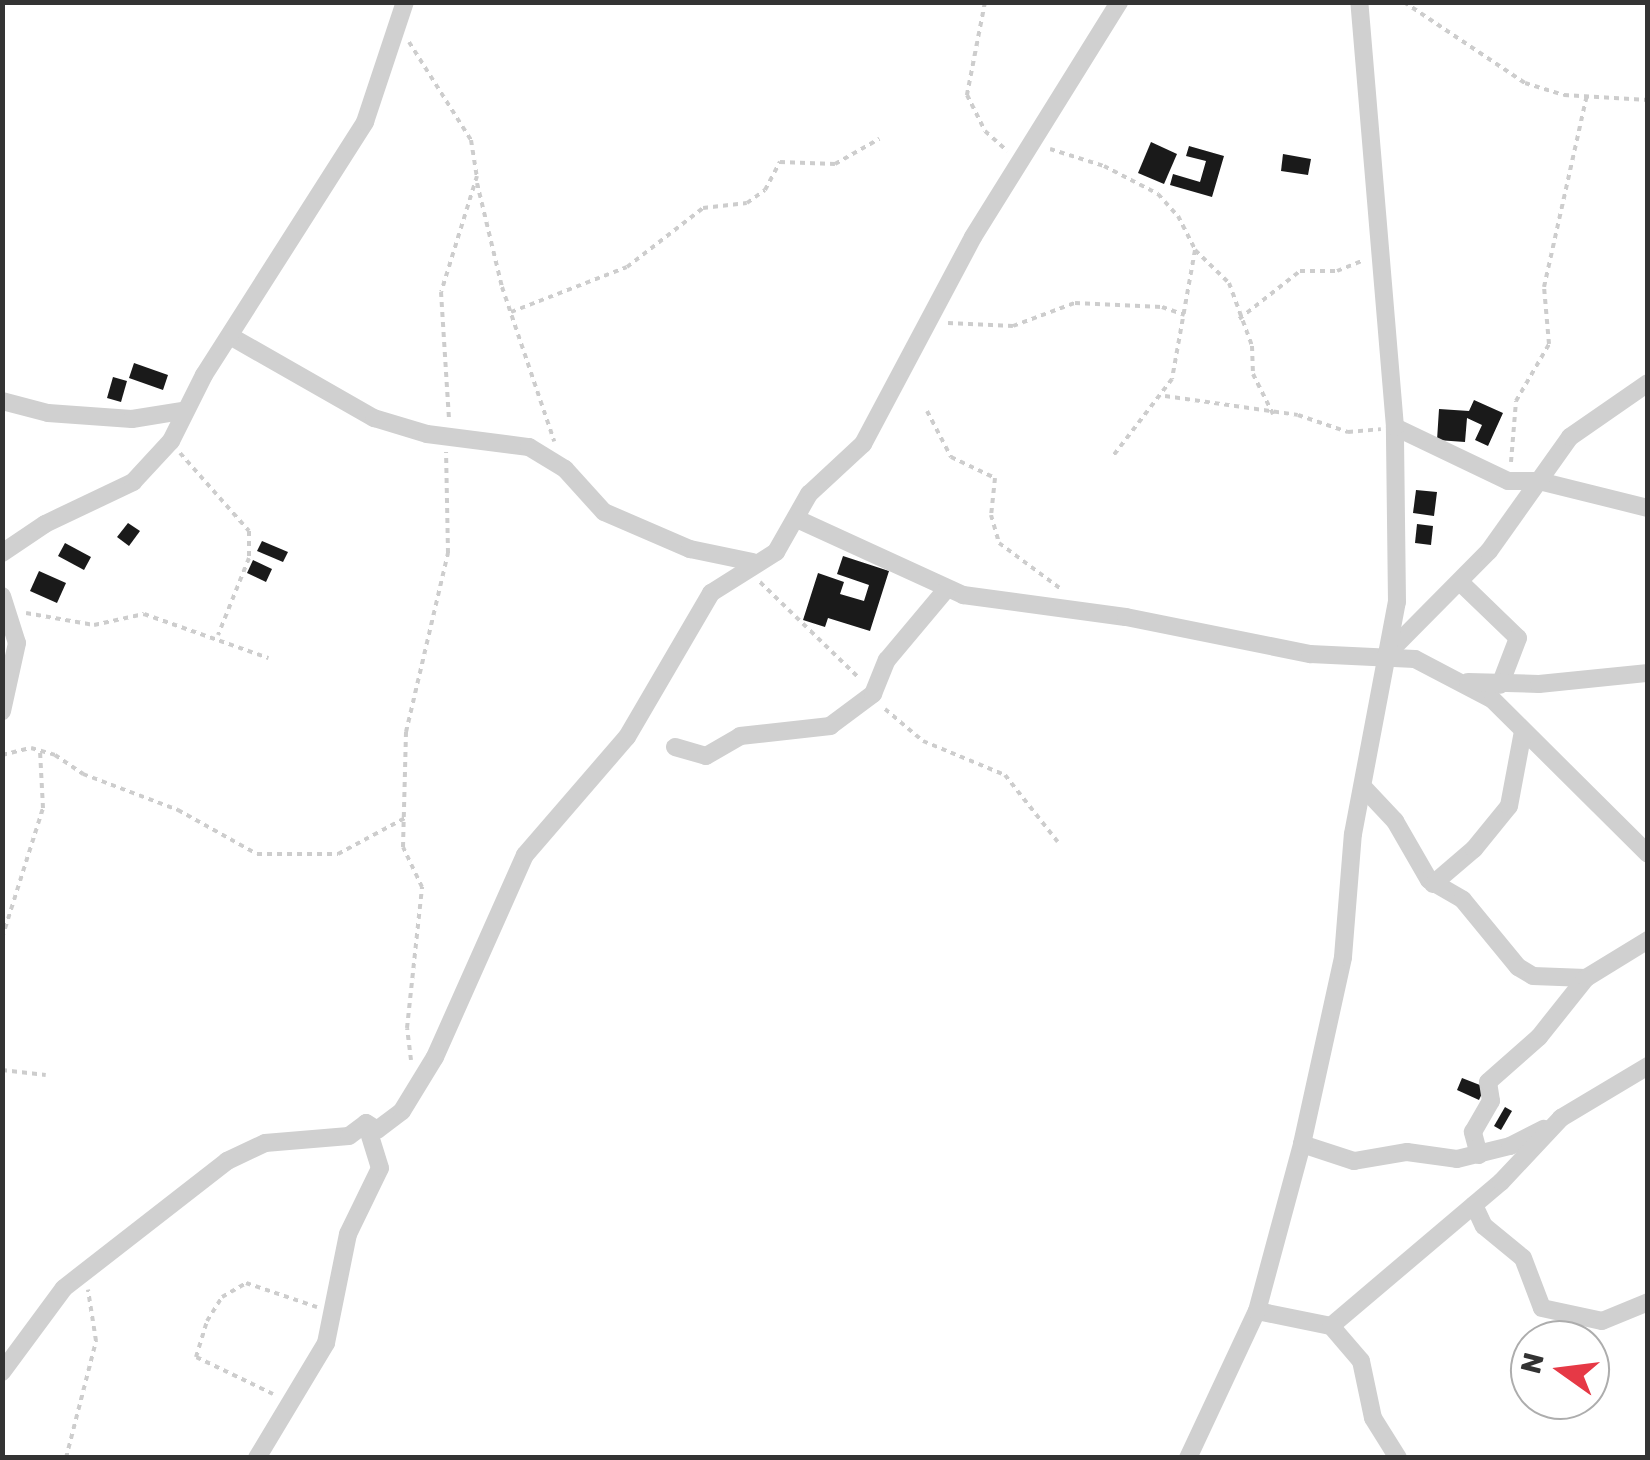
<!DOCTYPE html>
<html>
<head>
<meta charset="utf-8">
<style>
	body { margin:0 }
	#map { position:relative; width:1650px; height:1460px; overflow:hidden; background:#fff; font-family:Rubik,sans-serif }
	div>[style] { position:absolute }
	.building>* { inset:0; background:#1a1a1a }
	.path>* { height:4px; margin-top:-2px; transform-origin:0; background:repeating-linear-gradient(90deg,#cdcdcd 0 5px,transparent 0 10px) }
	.street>* { height:18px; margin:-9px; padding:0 9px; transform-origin:9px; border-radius:9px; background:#d0d0d0 }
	span { translate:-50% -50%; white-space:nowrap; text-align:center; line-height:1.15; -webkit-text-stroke:10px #fff; paint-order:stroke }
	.frame { position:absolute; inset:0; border:5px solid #333; pointer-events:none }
	.north { position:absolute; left:1510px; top:1320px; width:100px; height:100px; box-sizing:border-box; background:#fff; border:2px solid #adadad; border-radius:50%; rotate:284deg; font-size:28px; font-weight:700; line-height:40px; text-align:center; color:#333 }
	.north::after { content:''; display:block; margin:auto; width:35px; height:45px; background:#e63946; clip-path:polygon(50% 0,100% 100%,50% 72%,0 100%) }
</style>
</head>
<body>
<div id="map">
	<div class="building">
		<i style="clip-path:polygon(1151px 142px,1177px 154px,1164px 184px,1138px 173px)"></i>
		<i style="clip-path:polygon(1189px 146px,1224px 156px,1212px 197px,1170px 185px,1173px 174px,1200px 182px,1206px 161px,1186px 156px)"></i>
		<i style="clip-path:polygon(1283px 154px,1311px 159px,1308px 175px,1281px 171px)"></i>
		<i style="clip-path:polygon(134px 363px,168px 375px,163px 390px,129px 378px)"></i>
		<i style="clip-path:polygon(113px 377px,127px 381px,121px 402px,107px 398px)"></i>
		<i style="clip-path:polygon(1474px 400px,1503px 413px,1488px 446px,1475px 440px,1482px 425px,1467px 418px,1465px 442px,1437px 440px,1439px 409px,1469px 411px)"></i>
		<i style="clip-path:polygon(1416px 490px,1437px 492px,1434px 516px,1413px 513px)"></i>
		<i style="clip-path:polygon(128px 523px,140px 531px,129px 546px,117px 537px)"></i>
		<i style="clip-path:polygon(1417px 524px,1433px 526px,1431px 545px,1415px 543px)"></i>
		<i style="clip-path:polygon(262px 541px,288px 552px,283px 562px,257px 551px)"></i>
		<i style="clip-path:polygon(65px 543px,91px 557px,84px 570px,58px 556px)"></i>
		<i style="clip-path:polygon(843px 556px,889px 571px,870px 631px,828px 618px,825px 627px,803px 620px,818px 573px,844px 582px,840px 594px,864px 601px,869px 585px,837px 574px)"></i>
		<i style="clip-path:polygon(253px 560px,272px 569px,266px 582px,247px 573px)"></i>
		<i style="clip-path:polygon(39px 571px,66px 583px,57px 603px,30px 591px)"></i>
		<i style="clip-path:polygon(1462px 1078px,1485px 1087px,1479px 1100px,1457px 1090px)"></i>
		<i style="clip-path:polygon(1505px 1107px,1512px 1111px,1501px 1130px,1494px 1126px)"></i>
	</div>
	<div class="path">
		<i style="left:985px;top:2px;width:95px;rotate:101deg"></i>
		<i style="left:967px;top:95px;width:40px;rotate:63.4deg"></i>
		<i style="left:985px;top:131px;width:30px;rotate:42deg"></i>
		<i style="left:1404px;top:2px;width:146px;rotate:33.8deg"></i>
		<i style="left:1525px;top:83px;width:41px;rotate:17.1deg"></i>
		<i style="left:1564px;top:95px;width:84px;rotate:3.4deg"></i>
		<i style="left:409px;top:42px;width:116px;rotate:57.7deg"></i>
		<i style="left:471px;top:140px;width:36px;rotate:81deg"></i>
		<i style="left:477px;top:176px;width:121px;rotate:107.2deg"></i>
		<i style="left:441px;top:292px;width:126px;rotate:86.4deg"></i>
		<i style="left:1050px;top:149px;width:57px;rotate:17.5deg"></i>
		<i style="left:1104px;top:166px;width:61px;rotate:27.4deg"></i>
		<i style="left:1158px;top:194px;width:30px;rotate:48deg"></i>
		<i style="left:1178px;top:216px;width:38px;rotate:63deg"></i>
		<i style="left:1195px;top:250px;width:131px;rotate:100.1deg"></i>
		<i style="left:1172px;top:379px;width:97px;rotate:127.5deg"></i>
		<i style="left:477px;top:183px;width:107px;rotate:76.5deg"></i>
		<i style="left:502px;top:287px;width:163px;rotate:71.3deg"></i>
		<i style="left:1195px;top:250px;width:47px;rotate:44.1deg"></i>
		<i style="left:1229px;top:283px;width:67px;rotate:69.9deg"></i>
		<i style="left:1252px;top:346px;width:28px;rotate:88deg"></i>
		<i style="left:1253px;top:374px;width:45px;rotate:63.4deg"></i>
		<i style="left:511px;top:312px;width:124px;rotate:-21.2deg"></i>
		<i style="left:627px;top:267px;width:96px;rotate:-37.8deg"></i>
		<i style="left:703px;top:208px;width:44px;rotate:-6.5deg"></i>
		<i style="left:747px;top:203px;width:22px;rotate:-36deg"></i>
		<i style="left:765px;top:190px;width:32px;rotate:-62deg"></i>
		<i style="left:780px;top:162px;width:55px;rotate:2.1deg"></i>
		<i style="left:835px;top:164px;width:51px;rotate:-29.6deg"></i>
		<i style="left:1239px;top:319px;width:78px;rotate:-38.2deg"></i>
		<i style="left:1300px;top:271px;width:37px"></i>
		<i style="left:1337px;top:271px;width:27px;rotate:-22deg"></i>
		<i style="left:948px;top:323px;width:65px;rotate:2.6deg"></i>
		<i style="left:1013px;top:326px;width:66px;rotate:-20.4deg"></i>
		<i style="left:1075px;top:303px;width:87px;rotate:2.6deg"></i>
		<i style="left:1162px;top:307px;width:24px;rotate:19deg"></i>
		<i style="left:1165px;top:396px;width:134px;rotate:8.1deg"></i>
		<i style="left:1298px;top:415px;width:53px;rotate:18.8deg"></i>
		<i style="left:1348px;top:432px;width:33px;rotate:-5deg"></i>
		<i style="left:927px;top:411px;width:52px;rotate:62.4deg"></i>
		<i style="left:951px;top:457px;width:49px;rotate:25.5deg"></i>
		<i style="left:995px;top:478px;width:37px;rotate:96deg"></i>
		<i style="left:991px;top:515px;width:29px;rotate:74deg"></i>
		<i style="left:999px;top:543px;width:77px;rotate:36.6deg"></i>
		<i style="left:180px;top:453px;width:104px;rotate:48.5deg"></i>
		<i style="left:249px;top:531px;width:27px;rotate:90deg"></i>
		<i style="left:249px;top:558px;width:83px;rotate:111.9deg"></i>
		<i style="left:1511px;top:462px;width:61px;rotate:-85.3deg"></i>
		<i style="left:1516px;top:401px;width:66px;rotate:-59.9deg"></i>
		<i style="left:1549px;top:344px;width:57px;rotate:-95deg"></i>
		<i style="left:1544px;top:287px;width:198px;rotate:-77.4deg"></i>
		<i style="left:760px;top:582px;width:139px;rotate:44.1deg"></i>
		<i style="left:26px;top:613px;width:69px;rotate:10deg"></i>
		<i style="left:94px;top:625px;width:51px;rotate:-12.4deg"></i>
		<i style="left:144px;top:614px;width:132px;rotate:19.5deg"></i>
		<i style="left:885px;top:709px;width:50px;rotate:40.1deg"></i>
		<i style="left:923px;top:741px;width:89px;rotate:22.5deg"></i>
		<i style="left:1005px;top:775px;width:85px;rotate:51.7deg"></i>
		<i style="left:2px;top:755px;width:30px;rotate:-14deg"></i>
		<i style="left:31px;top:748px;width:25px;rotate:16deg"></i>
		<i style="left:55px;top:755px;width:34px;rotate:34deg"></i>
		<i style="left:83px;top:774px;width:102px;rotate:20.8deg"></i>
		<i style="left:178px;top:810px;width:90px;rotate:29.1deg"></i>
		<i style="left:257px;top:854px;width:81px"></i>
		<i style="left:338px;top:854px;width:76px;rotate:-28.2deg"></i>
		<i style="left:2px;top:938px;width:136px;rotate:-72.5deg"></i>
		<i style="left:43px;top:808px;width:58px;rotate:-93deg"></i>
		<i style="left:411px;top:1060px;width:32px;rotate:-97deg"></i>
		<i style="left:407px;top:1028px;width:142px;rotate:-83.9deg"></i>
		<i style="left:422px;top:887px;width:44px;rotate:-115.4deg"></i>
		<i style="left:403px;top:847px;width:115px;rotate:-88.5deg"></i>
		<i style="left:406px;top:732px;width:184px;rotate:-76.8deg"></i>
		<i style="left:448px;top:553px;width:101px;rotate:-91.1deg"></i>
		<i style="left:2px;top:1070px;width:44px;rotate:6.5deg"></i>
		<i style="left:273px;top:1394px;width:85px;rotate:-154.3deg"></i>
		<i style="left:196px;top:1357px;width:38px;rotate:-73deg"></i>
		<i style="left:207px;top:1321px;width:28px;rotate:-58deg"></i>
		<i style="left:222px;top:1297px;width:28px;rotate:-30deg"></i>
		<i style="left:246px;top:1283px;width:75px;rotate:18.7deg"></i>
		<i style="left:66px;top:1458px;width:121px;rotate:-75.6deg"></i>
		<i style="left:96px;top:1341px;width:52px;rotate:-98.9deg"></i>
	</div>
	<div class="street">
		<i style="left:230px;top:336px;width:166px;rotate:29.7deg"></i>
		<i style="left:374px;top:418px;width:55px;rotate:16.8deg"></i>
		<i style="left:427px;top:434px;width:103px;rotate:7.3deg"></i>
		<i style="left:529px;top:447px;width:42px;rotate:31.4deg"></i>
		<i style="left:565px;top:469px;width:58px;rotate:47.8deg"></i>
		<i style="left:604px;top:512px;width:94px;rotate:23.3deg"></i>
		<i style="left:690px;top:549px;width:64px;rotate:11.7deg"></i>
		<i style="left:2px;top:401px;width:48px;rotate:14.6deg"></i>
		<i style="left:48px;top:413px;width:84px;rotate:4.1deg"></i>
		<i style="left:132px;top:419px;width:51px;rotate:-9.1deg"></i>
		<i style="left:1395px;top:427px;width:125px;rotate:25.5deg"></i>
		<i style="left:1508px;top:481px;width:31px"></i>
		<i style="left:1539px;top:481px;width:112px;rotate:13.9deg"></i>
		<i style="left:797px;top:519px;width:183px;rotate:24.6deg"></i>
		<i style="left:963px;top:595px;width:164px;rotate:7.7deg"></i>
		<i style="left:1126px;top:617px;width:188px;rotate:11.4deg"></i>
		<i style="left:1310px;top:654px;width:105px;rotate:2.7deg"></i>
		<i style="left:1415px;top:659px;width:88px;rotate:27.7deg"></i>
		<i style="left:1493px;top:700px;width:218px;rotate:44.8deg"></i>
		<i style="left:2px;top:553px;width:52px;rotate:-34deg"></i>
		<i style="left:45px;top:524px;width:98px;rotate:-25.5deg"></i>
		<i style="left:133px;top:482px;width:56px;rotate:-47.2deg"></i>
		<i style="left:171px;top:441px;width:74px;rotate:-63.4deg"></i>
		<i style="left:204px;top:375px;width:300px;rotate:-57.5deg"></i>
		<i style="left:365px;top:122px;width:126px;rotate:-71.6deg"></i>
		<i style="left:1461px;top:583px;width:79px;rotate:44deg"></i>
		<i style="left:1518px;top:638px;width:50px;rotate:111deg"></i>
		<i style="left:2px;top:596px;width:49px;rotate:72.3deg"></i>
		<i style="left:17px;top:643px;width:70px;rotate:102.4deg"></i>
		<i style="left:1386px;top:655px;width:146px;rotate:-45.3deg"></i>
		<i style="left:1489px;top:551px;width:140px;rotate:-54.6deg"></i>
		<i style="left:1570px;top:437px;width:95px;rotate:-34.7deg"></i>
		<i style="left:1468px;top:682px;width:71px;rotate:1.6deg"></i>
		<i style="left:1539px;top:684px;width:110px;rotate:-5.8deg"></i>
		<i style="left:675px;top:747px;width:32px;rotate:16deg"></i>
		<i style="left:706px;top:756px;width:39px;rotate:-30deg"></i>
		<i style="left:740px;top:736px;width:91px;rotate:-6.3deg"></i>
		<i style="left:830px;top:726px;width:54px;rotate:-36.7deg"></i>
		<i style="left:873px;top:694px;width:37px;rotate:-68deg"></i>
		<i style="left:887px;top:660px;width:90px;rotate:-50deg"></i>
		<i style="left:1363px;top:787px;width:47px;rotate:46.7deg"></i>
		<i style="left:1395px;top:821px;width:68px;rotate:60deg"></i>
		<i style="left:1429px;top:880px;width:39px;rotate:30deg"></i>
		<i style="left:1463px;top:900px;width:87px;rotate:50.6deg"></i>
		<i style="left:1518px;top:967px;width:17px;rotate:31deg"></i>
		<i style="left:1533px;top:976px;width:53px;rotate:2.2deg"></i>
		<i style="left:1433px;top:884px;width:54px;rotate:-40.5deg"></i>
		<i style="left:1474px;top:849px;width:55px;rotate:-50.9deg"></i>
		<i style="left:1509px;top:806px;width:76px;rotate:-79.4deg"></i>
		<i style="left:1302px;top:1144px;width:55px;rotate:18.1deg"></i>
		<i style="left:1354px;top:1161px;width:54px;rotate:-9.6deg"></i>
		<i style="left:1407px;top:1152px;width:50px;rotate:8deg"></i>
		<i style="left:1457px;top:1159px;width:55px;rotate:-13.8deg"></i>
		<i style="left:1510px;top:1146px;width:38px;rotate:-27deg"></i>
		<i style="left:1479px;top:1155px;width:24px;rotate:-105deg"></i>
		<i style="left:1473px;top:1132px;width:36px;rotate:-60deg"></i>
		<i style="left:1491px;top:1101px;width:19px;rotate:-99deg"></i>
		<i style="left:1488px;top:1082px;width:68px;rotate:-41.4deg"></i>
		<i style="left:1539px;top:1037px;width:75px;rotate:-51.5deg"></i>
		<i style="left:1586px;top:978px;width:73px;rotate:-31.5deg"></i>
		<i style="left:1474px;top:1205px;width:23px;rotate:65deg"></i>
		<i style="left:1484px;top:1226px;width:50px;rotate:39.4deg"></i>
		<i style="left:1523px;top:1258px;width:53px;rotate:69.2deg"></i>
		<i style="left:1542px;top:1308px;width:61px;rotate:12.2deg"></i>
		<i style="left:1602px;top:1321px;width:50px;rotate:-22.4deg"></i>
		<i style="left:1257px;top:1311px;width:76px;rotate:11.5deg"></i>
		<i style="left:1331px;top:1326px;width:223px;rotate:-40.3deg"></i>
		<i style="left:1501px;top:1182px;width:88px;rotate:-46.8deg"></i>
		<i style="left:1561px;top:1118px;width:101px;rotate:-30.9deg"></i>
		<i style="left:1331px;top:1326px;width:46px;rotate:49.4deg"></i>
		<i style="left:1361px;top:1361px;width:58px;rotate:78.1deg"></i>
		<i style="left:1373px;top:1418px;width:47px;rotate:58deg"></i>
		<i style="left:2px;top:1372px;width:104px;rotate:-53.6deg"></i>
		<i style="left:64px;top:1288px;width:207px;rotate:-37.9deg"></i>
		<i style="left:227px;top:1161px;width:42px;rotate:-25.3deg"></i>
		<i style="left:265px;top:1143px;width:84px;rotate:-4.8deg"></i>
		<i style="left:349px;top:1136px;width:21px;rotate:-37deg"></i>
		<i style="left:366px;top:1123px;width:13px;rotate:32deg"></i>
		<i style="left:377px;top:1130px;width:31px;rotate:-37deg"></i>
		<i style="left:402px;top:1111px;width:63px;rotate:-58.6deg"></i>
		<i style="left:435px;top:1057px;width:221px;rotate:-66deg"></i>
		<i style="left:525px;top:855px;width:156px;rotate:-49.2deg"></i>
		<i style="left:627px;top:737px;width:167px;rotate:-59.7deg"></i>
		<i style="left:711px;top:593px;width:77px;rotate:-32.2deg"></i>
		<i style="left:776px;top:552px;width:67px;rotate:-60.4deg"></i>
		<i style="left:809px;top:494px;width:74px;rotate:-42.8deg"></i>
		<i style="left:863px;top:444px;width:234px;rotate:-62deg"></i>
		<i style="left:973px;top:237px;width:277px;rotate:-58.1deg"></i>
		<i style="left:257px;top:1458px;width:134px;rotate:-59deg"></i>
		<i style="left:326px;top:1343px;width:111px;rotate:-78.6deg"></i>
		<i style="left:348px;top:1234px;width:73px;rotate:-64.1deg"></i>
		<i style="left:380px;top:1168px;width:47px;rotate:-107.3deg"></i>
		<i style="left:1188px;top:1458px;width:162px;rotate:-64.9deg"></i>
		<i style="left:1257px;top:1311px;width:173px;rotate:-74.9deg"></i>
		<i style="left:1302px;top:1144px;width:191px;rotate:-77.6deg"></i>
		<i style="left:1343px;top:957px;width:123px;rotate:-85.4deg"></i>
		<i style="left:1353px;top:834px;width:236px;rotate:-79.3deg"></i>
		<i style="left:1397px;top:602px;width:175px;rotate:-90.7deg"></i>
		<i style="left:1395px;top:427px;width:427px;rotate:-94.8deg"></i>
	</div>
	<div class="frame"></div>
	<div class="north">N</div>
</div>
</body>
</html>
